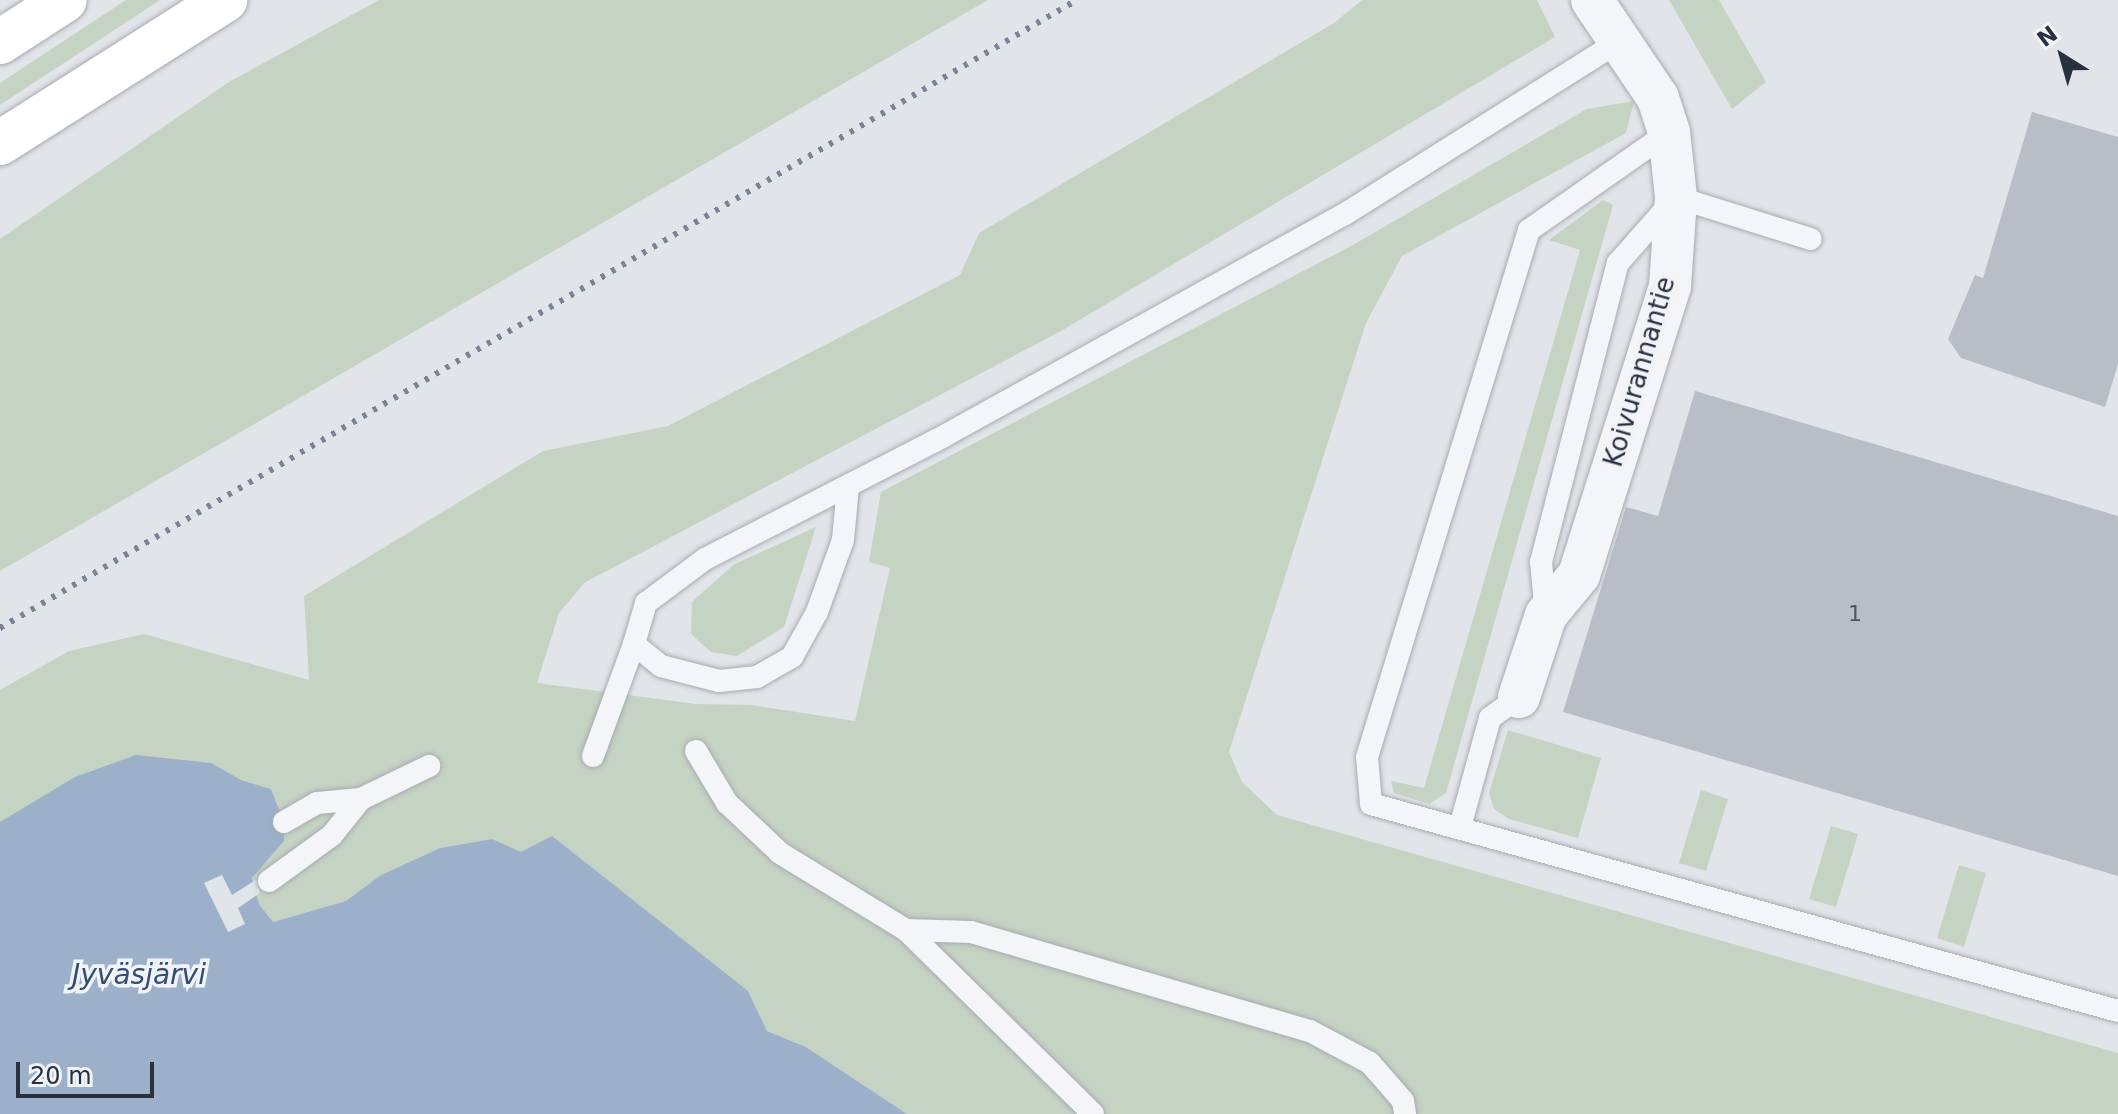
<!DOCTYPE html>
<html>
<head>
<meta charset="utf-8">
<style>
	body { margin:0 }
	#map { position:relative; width:2118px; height:1114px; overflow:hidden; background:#e1e4e9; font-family:"DejaVu Sans",sans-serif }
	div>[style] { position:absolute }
	.green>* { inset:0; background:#c5d3c2 }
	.water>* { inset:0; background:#9cb0c9 }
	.pier>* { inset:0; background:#e1e4e9 }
	.building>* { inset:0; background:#b8bdc6 }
	.roads { filter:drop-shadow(0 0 2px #a6abb3) drop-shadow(0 0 2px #a6abb3) }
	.lane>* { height:22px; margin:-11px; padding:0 11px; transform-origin:11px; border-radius:11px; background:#f3f5f8 }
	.street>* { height:42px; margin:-21px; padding:0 21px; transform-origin:21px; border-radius:21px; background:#f3f5f8 }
	.highway>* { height:44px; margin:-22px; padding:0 22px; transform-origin:22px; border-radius:22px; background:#fff }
	.rail>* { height:6px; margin-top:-3px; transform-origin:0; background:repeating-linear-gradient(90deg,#7a8293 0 4px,transparent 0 12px) }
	span { translate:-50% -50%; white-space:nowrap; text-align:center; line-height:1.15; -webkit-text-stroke:7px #f0f3f7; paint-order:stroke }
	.number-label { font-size:22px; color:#4d5462 }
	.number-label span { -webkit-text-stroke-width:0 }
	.street-label { font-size:26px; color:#293141 }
	.water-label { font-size:28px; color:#344d74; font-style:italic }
	.north { position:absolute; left:2022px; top:16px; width:80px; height:80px; -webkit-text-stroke:6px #f0f3f7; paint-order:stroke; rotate:323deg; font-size:22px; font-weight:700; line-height:32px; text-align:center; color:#293141 }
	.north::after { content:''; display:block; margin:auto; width:28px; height:36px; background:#293141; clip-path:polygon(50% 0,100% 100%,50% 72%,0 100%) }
	.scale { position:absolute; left:16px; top:1062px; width:138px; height:36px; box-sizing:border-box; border:4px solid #293141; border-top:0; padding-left:10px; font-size:24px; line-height:28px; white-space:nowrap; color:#293141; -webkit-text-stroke:6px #f0f3f7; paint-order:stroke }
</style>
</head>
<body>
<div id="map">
	<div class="green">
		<i style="clip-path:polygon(126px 0,160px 0,0 105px,0 83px)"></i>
		<i style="clip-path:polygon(379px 0,988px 0,0 571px,0 239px,229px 82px)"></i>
		<i style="clip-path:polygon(1362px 0,1537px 0,1555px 37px,1061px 331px,584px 583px,559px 613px,537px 683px,696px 704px,751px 705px,855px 721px,890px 568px,869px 562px,881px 492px,1353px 245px,1587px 109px,1634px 101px,1626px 133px,1402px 256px,1366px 323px,1229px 752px,1242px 782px,1277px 815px,2118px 1053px,2118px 1114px,907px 1114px,806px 1047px,767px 1031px,748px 991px,492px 839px,440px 848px,381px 875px,346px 901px,273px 922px,259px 904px,252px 878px,284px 841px,284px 822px,271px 789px,241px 780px,0 837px,0 690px,69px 651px,144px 634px,309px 680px,304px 596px,543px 451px,668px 426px,960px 275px,979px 233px,1334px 23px)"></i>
		<i style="clip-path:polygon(1669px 0,1719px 0,1766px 82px,1732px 109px)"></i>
		<i style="clip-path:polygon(1603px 200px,1613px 205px,1446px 793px,1429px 804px,1394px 793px,1391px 781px,1424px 788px,1580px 250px,1549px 240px)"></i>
		<i style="clip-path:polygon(816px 527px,784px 627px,737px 656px,711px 652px,691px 634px,692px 602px,733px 565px)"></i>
		<i style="clip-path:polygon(1508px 730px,1601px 758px,1578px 838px,1509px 819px,1494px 809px,1489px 793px)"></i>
		<i style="clip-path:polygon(1701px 790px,1728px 799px,1706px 871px,1679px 863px)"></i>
		<i style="clip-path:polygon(1831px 826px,1858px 834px,1836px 907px,1809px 899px)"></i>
		<i style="clip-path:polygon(1959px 865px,1986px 873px,1964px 947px,1937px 938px)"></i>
	</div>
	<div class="water">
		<i style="clip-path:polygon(136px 755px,211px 763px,241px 780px,271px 789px,284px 822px,284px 841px,252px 878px,259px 904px,273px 922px,346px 901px,381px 875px,440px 848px,492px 839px,521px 852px,552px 836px,748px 991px,767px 1031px,806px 1047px,907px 1114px,0 1114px,0 822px,75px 777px)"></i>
	</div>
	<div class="pier">
		<i style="clip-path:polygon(222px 875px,232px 895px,257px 879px,260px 893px,238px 908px,245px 924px,228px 932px,204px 883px)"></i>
	</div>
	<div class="building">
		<i style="clip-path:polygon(2032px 112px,2118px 137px,2118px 364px,2105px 407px,1961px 358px,1948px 339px,1975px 275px,1983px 278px)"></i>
		<i style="clip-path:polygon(1695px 391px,2118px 516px,2118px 876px,1563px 712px,1626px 507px,1658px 516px)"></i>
	</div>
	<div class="roads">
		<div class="lane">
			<i style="left:1669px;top:132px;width:171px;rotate:145deg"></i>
			<i style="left:1529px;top:230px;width:551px;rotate:107.09deg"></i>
			<i style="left:1367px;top:757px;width:47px;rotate:85.1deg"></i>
			<i style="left:1371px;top:804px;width:775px;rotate:15.49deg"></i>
			<i style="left:848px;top:487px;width:53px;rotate:95.4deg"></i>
			<i style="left:843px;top:540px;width:77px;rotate:109.9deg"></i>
			<i style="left:817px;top:612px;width:51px;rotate:119.1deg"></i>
			<i style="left:792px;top:657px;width:40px;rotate:150.3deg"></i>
			<i style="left:757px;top:677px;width:38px;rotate:174deg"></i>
			<i style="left:719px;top:681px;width:60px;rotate:-165.5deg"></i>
			<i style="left:661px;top:666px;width:35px;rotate:-141deg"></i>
			<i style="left:634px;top:644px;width:43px;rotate:-73.7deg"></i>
			<i style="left:646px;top:603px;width:74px;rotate:-36.7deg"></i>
			<i style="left:705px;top:559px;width:259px;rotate:-27.2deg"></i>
			<i style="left:935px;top:441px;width:469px;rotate:-29deg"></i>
			<i style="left:1345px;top:214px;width:326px;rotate:-32.2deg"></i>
			<i style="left:1546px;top:614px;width:52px;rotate:-95.5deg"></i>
			<i style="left:1541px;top:562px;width:309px;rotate:-75.6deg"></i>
			<i style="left:1618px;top:263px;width:88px;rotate:-48.7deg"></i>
			<i style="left:1676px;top:197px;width:141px;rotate:17.3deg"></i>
			<i style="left:696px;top:751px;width:61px;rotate:59.2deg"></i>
			<i style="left:727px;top:803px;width:73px;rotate:43.3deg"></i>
			<i style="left:780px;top:853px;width:148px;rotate:31.4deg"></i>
			<i style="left:906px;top:930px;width:262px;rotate:44.5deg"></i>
			<i style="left:593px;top:756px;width:119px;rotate:-69.9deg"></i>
			<i style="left:284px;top:822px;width:38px;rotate:-30deg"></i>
			<i style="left:317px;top:803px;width:44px;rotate:-5.2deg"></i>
			<i style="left:361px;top:799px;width:76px;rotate:-25.9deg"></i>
			<i style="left:1460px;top:827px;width:113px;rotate:-74.6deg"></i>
			<i style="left:1490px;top:718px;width:36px;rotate:-36deg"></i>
			<i style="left:269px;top:881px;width:78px;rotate:-36.1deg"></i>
			<i style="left:332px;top:835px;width:46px;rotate:-51.1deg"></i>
			<i style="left:906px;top:930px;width:65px;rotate:1.8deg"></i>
			<i style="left:971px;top:932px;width:353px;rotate:16.3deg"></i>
			<i style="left:1310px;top:1031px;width:68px;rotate:28.1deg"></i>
			<i style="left:1370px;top:1063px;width:50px;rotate:49deg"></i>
			<i style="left:1403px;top:1101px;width:13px;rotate:81deg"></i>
		</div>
		<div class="street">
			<i style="left:1519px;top:697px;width:86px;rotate:-71.8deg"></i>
			<i style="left:1546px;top:615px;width:52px;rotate:-50.5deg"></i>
			<i style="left:1579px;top:575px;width:303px;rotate:-72.5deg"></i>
			<i style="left:1670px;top:286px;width:89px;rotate:-86.1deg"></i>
			<i style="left:1676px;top:197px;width:65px;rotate:-96.1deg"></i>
			<i style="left:1669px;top:132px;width:36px;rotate:-108deg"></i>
			<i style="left:1658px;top:98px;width:118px;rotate:-124deg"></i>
		</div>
		<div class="highway">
			<i style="left:0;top:42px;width:77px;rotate:-32.9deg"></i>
			<i style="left:0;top:143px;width:267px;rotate:-32.4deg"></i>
		</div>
	</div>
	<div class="rail">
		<i style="left:0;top:628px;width:1247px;rotate:-30.25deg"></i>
	</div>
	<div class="number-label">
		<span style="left:1855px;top:614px">1</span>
	</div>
	<div class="street-label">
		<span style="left:1640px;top:372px;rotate:-74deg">Koivurannantie</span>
	</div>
	<div class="water-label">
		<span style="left:139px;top:975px">Jyväsjärvi</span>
	</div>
	<div class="north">N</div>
	<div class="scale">20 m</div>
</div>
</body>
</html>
